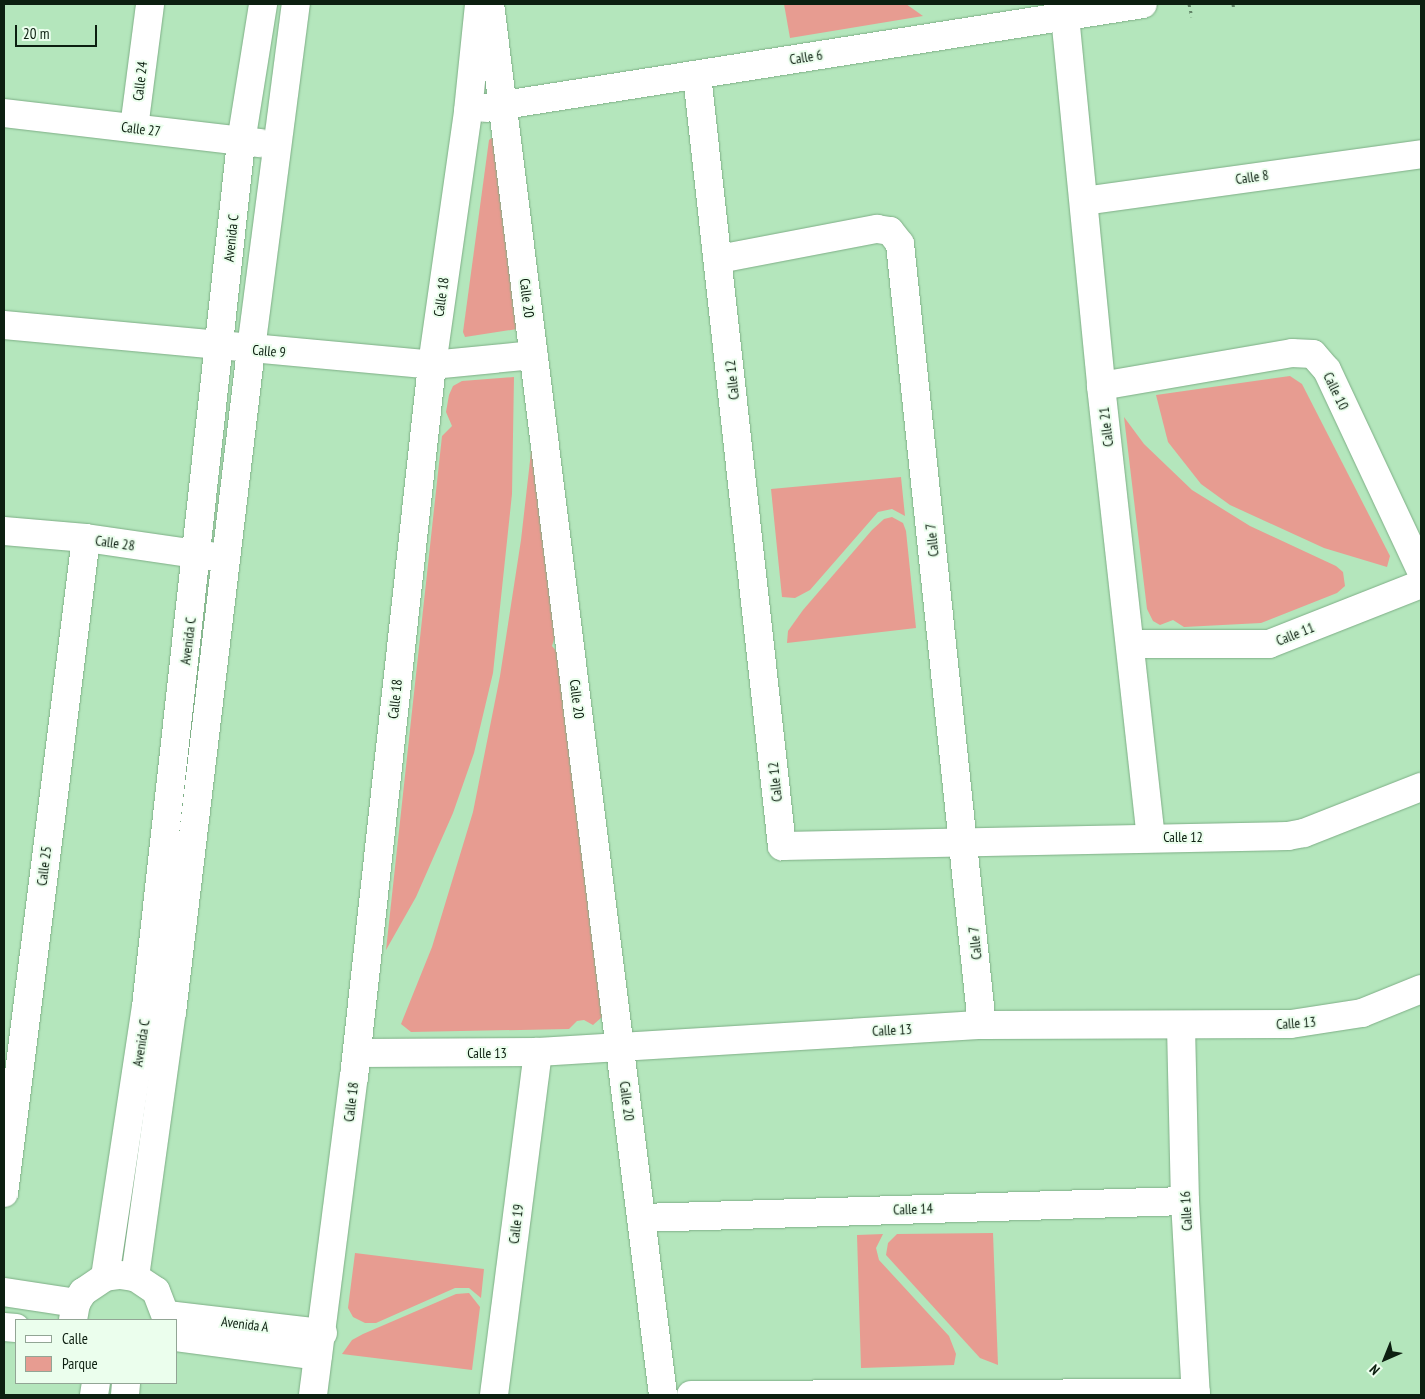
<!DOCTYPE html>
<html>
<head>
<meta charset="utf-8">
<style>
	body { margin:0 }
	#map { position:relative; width:1425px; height:1399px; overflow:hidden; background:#b4e6bc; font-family:"PT Sans Narrow",sans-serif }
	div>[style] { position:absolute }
	.green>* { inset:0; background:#e79c91 }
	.path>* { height:3px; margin-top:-1.5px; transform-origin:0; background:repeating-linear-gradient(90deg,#628568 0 2.5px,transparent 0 6.5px) }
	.roads { filter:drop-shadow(0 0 1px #7eae86) drop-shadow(0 0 1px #7eae86) }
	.minor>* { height:28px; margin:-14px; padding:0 14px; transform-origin:14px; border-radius:14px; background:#fff }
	span { translate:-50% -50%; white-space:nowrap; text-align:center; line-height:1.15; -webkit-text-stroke:4px #ebfeed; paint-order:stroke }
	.street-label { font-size:14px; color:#0c1f10 }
	.frame { position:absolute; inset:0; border:5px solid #0c1f10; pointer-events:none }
	.legend { position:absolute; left:15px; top:1319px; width:162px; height:65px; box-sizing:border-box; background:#ebfeed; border:1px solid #92a595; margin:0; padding:6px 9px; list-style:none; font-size:15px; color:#0c1f10 }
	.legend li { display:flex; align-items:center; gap:10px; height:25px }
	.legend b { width:25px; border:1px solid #92a595 }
	.north { position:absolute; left:1360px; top:1334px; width:50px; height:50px; -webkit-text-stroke:4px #ebfeed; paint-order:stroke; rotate:224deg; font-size:14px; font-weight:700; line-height:20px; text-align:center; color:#0c1f10 }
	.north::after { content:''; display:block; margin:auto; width:18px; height:22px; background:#0c1f10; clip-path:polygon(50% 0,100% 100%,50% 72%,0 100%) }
	.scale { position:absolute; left:15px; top:25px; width:82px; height:22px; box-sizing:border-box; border:2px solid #0c1f10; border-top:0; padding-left:6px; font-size:15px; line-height:18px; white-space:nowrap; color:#0c1f10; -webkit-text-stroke:4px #ebfeed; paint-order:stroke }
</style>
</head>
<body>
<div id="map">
	<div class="green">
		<i style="clip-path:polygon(784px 4px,906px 4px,923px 16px,790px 38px)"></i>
		<i style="clip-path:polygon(493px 137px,517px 329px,465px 337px,463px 332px,489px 140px)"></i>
		<i style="clip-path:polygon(1290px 376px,1302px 384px,1390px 556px,1387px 567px,1324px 548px,1230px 505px,1201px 484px,1168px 442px,1156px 395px)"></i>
		<i style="clip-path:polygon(514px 377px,512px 494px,493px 673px,474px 753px,453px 813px,416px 897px,386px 950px,442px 436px,452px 426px,446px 412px,449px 395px,453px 386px,462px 381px)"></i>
		<i style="clip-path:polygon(535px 417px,557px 630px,552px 646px,562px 658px,602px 1017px,593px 1025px,584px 1020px,577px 1021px,569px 1029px,411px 1032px,401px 1024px,432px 947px,473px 812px,500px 676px,521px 540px)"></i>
		<i style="clip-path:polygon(1124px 417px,1144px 444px,1192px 490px,1250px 526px,1336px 566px,1343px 572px,1345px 586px,1337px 593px,1261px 623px,1184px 627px,1173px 620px,1160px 625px,1153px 621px,1147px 609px)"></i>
		<i style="clip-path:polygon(901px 477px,905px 516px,892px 509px,878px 512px,810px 590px,795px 598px,782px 597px,771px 489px)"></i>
		<i style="clip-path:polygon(892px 517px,903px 523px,906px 531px,916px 628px,787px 643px,788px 631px,803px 610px,872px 530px,884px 519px)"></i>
		<i style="clip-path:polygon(993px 1233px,998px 1365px,980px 1358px,886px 1255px,888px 1243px,897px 1234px)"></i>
		<i style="clip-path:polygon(883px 1234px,876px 1248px,879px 1260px,949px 1336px,956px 1354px,954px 1365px,861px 1368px,857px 1235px)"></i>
		<i style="clip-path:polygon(355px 1253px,484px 1269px,481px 1298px,469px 1288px,455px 1288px,376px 1323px,365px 1323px,353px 1317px,348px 1308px)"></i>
		<i style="clip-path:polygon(469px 1293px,480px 1307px,472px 1370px,342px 1354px,352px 1340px,363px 1334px,456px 1294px)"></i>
	</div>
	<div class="path">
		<i style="left:1189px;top:4px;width:13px;rotate:77deg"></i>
		<i style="left:1233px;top:4px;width:6px;rotate:81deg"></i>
	</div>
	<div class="roads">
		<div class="minor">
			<i style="left:490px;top:4px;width:1402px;rotate:82.91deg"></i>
			<i style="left:1065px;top:16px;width:372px;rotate:84.4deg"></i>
			<i style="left:1101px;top:386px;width:454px;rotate:83.7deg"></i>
			<i style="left:697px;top:75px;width:776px;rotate:83.71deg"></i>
			<i style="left:782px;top:846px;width:506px;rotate:-1.13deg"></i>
			<i style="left:1288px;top:836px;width:16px;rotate:-11deg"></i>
			<i style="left:1304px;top:833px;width:126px;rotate:-21.5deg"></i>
			<i style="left:485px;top:108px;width:666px;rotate:-8.98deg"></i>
			<i style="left:4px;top:113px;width:258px;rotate:6.7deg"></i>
			<i style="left:134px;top:128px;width:125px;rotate:-82.6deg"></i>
			<i style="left:1084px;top:201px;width:340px;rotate:-7.9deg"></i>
			<i style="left:719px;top:259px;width:161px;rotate:-10.8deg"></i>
			<i style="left:877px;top:229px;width:13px;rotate:9deg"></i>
			<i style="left:890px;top:231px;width:16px;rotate:52deg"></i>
			<i style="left:900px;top:244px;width:785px;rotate:84.01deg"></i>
			<i style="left:4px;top:325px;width:430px;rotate:5.3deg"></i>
			<i style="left:432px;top:365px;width:102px;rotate:-5.6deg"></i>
			<i style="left:1101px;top:386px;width:194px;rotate:-9.8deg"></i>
			<i style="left:1292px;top:353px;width:21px;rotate:3deg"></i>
			<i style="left:1313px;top:354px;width:21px;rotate:49deg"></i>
			<i style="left:1327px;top:370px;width:222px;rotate:64.9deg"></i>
			<i style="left:4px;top:531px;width:82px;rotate:4.9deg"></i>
			<i style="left:86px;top:538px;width:131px;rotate:8.3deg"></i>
			<i style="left:1131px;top:644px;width:138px"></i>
			<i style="left:1269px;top:644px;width:163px;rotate:-21.5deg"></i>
			<i style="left:1181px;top:1026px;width:175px;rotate:88.7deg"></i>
			<i style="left:1185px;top:1201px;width:194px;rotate:86.8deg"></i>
			<i style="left:357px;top:1053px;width:181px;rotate:-0.3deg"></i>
			<i style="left:538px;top:1052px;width:445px;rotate:-3.5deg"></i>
			<i style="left:982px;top:1025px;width:309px;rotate:-0.2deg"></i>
			<i style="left:1291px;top:1024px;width:72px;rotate:-8.8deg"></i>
			<i style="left:1362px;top:1013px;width:64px;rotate:-22.1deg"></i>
			<i style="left:4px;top:1193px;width:660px;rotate:-82.86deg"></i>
			<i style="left:641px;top:1218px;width:544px;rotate:-1.79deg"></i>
			<i style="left:105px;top:1277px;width:273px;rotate:-81.4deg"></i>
			<i style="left:146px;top:1007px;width:870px;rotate:-83.73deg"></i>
			<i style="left:241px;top:142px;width:140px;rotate:-80.9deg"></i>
			<i style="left:135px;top:1277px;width:268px;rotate:-82.1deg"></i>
			<i style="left:172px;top:1012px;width:668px;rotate:-83.2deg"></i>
			<i style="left:251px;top:349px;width:348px;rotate:-82.6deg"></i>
			<i style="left:4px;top:1292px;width:73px;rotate:8.7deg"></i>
			<i style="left:167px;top:1315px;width:157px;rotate:6.6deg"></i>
			<i style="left:73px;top:1320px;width:17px;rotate:-80deg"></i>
			<i style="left:76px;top:1303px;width:13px;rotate:-58deg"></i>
			<i style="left:83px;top:1292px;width:27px;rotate:-34deg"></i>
			<i style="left:105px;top:1277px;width:15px;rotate:-8deg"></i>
			<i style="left:120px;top:1275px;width:15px;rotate:8deg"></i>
			<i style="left:135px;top:1277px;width:25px;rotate:34deg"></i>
			<i style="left:156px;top:1291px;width:31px;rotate:69deg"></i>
			<i style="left:4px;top:1327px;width:12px;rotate:5deg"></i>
			<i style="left:176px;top:1337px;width:143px;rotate:7.6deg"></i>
			<i style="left:94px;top:1395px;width:12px;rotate:-81deg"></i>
			<i style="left:125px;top:1395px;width:12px;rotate:-85deg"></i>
			<i style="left:313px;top:1395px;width:321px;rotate:-82.7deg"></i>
			<i style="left:354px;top:1077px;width:716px;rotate:-83.75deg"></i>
			<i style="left:432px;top:365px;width:257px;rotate:-81.9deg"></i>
			<i style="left:468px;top:111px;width:108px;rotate:-84.1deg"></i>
			<i style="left:494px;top:1395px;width:346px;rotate:-82.7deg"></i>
			<i style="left:691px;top:1395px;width:505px;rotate:-0.23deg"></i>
		</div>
	</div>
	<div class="street-label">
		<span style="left:806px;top:57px;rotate:-9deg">Calle 6</span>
		<span style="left:140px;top:81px;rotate:-83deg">Calle 24</span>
		<span style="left:141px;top:129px;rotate:7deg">Calle 27</span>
		<span style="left:1252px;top:177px;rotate:-8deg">Calle 8</span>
		<span style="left:231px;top:238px;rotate:-84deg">Avenida C</span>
		<span style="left:441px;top:297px;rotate:-82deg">Calle 18</span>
		<span style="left:527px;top:298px;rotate:83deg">Calle 20</span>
		<span style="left:269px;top:351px;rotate:5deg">Calle 9</span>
		<span style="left:732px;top:380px;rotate:-96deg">Calle 12</span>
		<span style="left:1336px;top:391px;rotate:64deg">Calle 10</span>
		<span style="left:1106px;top:427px;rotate:-97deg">Calle 21</span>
		<span style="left:932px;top:540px;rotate:-96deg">Calle 7</span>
		<span style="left:115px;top:543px;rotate:8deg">Calle 28</span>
		<span style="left:1295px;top:634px;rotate:-22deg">Calle 11</span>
		<span style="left:188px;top:641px;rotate:-83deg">Avenida C</span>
		<span style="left:395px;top:699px;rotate:-84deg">Calle 18</span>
		<span style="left:577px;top:699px;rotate:83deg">Calle 20</span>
		<span style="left:775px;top:782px;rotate:-96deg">Calle 12</span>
		<span style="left:1183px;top:837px">Calle 12</span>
		<span style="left:44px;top:866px;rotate:-83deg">Calle 25</span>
		<span style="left:975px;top:943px;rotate:-96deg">Calle 7</span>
		<span style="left:1296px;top:1023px;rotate:-4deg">Calle 13</span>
		<span style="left:892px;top:1030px;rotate:-3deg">Calle 13</span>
		<span style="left:141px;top:1043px;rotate:-81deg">Avenida C</span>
		<span style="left:487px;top:1053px">Calle 13</span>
		<span style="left:627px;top:1101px;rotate:83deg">Calle 20</span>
		<span style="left:351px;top:1102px;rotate:-83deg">Calle 18</span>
		<span style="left:913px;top:1209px;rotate:-2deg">Calle 14</span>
		<span style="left:1186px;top:1211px;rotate:-93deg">Calle 16</span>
		<span style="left:516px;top:1224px;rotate:-83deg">Calle 19</span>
		<span style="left:245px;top:1324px;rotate:7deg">Avenida A</span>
	</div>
	<div class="frame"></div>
	<ul class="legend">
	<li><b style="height:6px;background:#fff"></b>Calle</li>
	<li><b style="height:14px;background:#e79c91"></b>Parque</li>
	</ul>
	<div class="north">N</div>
	<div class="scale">20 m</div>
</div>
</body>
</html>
